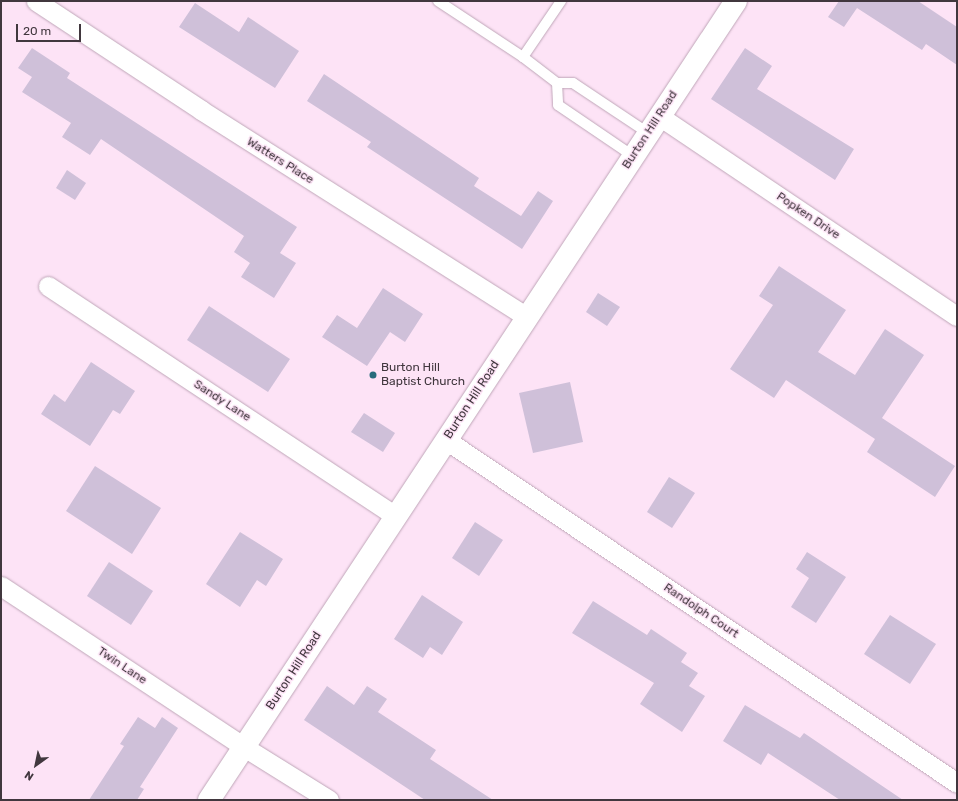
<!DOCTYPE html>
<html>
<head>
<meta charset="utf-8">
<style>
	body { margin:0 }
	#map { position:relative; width:958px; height:801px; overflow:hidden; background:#fde3f6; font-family:Rubik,sans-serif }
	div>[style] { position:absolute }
	.building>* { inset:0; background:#cfc0d9 }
	.roads { filter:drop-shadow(0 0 1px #bfa6b8) drop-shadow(0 0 1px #bfa6b8) }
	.service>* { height:10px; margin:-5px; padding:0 5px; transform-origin:5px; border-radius:5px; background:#fff }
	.minor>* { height:19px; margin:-9.5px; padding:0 9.5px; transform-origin:9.5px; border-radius:9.5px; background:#fff }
	.tertiary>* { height:22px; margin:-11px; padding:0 11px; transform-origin:11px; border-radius:11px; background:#fff }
	.dots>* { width:11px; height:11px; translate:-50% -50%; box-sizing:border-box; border:2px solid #fde3f6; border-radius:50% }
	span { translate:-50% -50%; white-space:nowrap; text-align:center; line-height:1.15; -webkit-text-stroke:3px #fde3f6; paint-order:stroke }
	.street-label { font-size:12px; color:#41373e }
	.poi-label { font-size:12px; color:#41373e }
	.left { translate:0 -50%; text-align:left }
	.frame { position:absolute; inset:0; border:2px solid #41373e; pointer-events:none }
	.north { position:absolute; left:16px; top:745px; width:40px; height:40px; -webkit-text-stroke:3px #fde3f6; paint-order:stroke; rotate:213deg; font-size:11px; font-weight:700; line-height:16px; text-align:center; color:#41373e }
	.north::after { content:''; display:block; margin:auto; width:14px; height:18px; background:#41373e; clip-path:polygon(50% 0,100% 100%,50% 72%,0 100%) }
	.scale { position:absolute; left:16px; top:24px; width:65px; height:18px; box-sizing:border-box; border:2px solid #41373e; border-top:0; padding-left:5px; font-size:12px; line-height:14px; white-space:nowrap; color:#41373e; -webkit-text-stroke:3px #fde3f6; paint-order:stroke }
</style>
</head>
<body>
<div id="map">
	<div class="building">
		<i style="clip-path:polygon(839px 1px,918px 1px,957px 27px,957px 65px,926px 44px,922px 50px,857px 8px,844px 27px,828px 17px)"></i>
		<i style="clip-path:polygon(195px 3px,239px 32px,248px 17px,299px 51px,275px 88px,179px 27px)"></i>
		<i style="clip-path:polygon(32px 48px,70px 73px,67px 78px,297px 227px,280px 253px,296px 263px,274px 298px,241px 277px,250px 263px,234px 252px,244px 236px,101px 139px,90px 155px,62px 137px,71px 123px,22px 92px,32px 77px,18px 68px)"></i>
		<i style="clip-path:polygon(745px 48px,772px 66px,757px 89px,854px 149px,835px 180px,711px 99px)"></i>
		<i style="clip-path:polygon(324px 74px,479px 178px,474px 186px,521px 216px,538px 191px,553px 201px,522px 249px,367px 147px,371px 142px,307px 101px)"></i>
		<i style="clip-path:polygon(67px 170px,86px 183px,75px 200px,56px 188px)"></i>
		<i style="clip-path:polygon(779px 266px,846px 310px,818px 352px,855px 375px,885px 329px,924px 355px,882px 418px,955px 466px,935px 497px,867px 452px,875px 439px,786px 380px,774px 398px,730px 369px,773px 305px,759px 296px)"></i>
		<i style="clip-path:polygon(383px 288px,423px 314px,405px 342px,390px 332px,367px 366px,322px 337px,337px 315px,357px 328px)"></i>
		<i style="clip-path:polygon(598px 293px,620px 307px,607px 326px,586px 312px)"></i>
		<i style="clip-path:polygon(209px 306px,290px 359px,268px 392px,187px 340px)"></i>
		<i style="clip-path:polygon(91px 362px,135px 391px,120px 414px,113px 410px,90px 446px,41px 414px,54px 394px,65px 402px)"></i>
		<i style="clip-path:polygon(570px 382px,583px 442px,533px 453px,519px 393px)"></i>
		<i style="clip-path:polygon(364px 413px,395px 433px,383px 452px,351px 432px)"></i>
		<i style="clip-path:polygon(95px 466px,161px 508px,132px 554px,66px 511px)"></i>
		<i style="clip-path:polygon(669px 477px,695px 493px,672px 528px,647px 512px)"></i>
		<i style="clip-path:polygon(475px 522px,503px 540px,479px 576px,452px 558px)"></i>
		<i style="clip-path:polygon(240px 532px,283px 559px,266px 586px,257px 580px,240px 607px,206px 584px)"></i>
		<i style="clip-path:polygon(807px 552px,846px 577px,816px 623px,791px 607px,809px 578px,796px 569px)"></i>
		<i style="clip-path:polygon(109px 562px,153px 591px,131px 625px,87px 596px)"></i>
		<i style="clip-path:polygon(422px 595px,463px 622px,442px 655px,430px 647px,423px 658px,394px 639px)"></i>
		<i style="clip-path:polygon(593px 601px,647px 635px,651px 629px,687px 653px,681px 662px,698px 673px,689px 686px,705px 696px,682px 732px,640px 704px,654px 683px,572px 633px)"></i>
		<i style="clip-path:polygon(890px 615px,936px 644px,910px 684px,864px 654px)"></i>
		<i style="clip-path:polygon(327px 686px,354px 705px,367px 686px,387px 699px,378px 712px,436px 750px,430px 759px,493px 800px,425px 800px,304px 720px)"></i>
		<i style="clip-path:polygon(745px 705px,800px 738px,804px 733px,903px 800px,840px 800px,768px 753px,761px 765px,723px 741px)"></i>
		<i style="clip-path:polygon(138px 717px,155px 728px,162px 717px,178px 728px,140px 787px,144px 789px,137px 800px,89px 800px,124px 746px,120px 744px)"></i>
	</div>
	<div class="roads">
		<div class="service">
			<i style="left:438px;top:1px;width:102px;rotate:33.4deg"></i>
			<i style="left:523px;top:57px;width:43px;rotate:37.4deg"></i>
			<i style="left:557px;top:83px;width:16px"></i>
			<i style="left:573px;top:83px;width:90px;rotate:33.7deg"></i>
			<i style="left:523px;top:57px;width:68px;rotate:-55.8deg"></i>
			<i style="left:557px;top:83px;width:22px;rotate:87deg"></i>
			<i style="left:558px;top:105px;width:91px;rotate:34.2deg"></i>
		</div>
		<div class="minor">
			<i style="left:36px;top:1px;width:198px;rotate:33.4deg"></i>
			<i style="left:201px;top:110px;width:386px;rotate:32.4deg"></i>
			<i style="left:659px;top:116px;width:359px;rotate:33.9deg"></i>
			<i style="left:48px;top:286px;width:417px;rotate:33.5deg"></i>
			<i style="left:446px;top:440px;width:615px;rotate:33.87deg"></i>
			<i style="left:1px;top:586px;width:291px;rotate:33.5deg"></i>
			<i style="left:244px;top:747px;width:100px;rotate:31.9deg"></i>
		</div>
		<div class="tertiary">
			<i style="left:209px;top:800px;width:957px;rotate:-56.59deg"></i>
		</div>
	</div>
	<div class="dots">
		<i style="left:373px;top:375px;background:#276c7c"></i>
	</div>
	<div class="street-label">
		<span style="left:650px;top:130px;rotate:-57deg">Burton Hill Road</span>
		<span style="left:280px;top:161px;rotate:32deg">Watters Place</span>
		<span style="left:808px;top:216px;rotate:34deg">Popken Drive</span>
		<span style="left:472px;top:400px;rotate:-57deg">Burton Hill Road</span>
		<span style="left:222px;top:401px;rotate:33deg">Sandy Lane</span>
		<span style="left:701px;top:611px;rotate:34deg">Randolph Court</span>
		<span style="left:122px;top:666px;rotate:34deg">Twin Lane</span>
		<span style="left:294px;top:671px;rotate:-57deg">Burton Hill Road</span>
	</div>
	<div class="poi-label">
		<span class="left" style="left:381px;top:375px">Burton Hill<br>Baptist Church</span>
	</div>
	<div class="frame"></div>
	<div class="north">N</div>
	<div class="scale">20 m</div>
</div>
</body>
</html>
